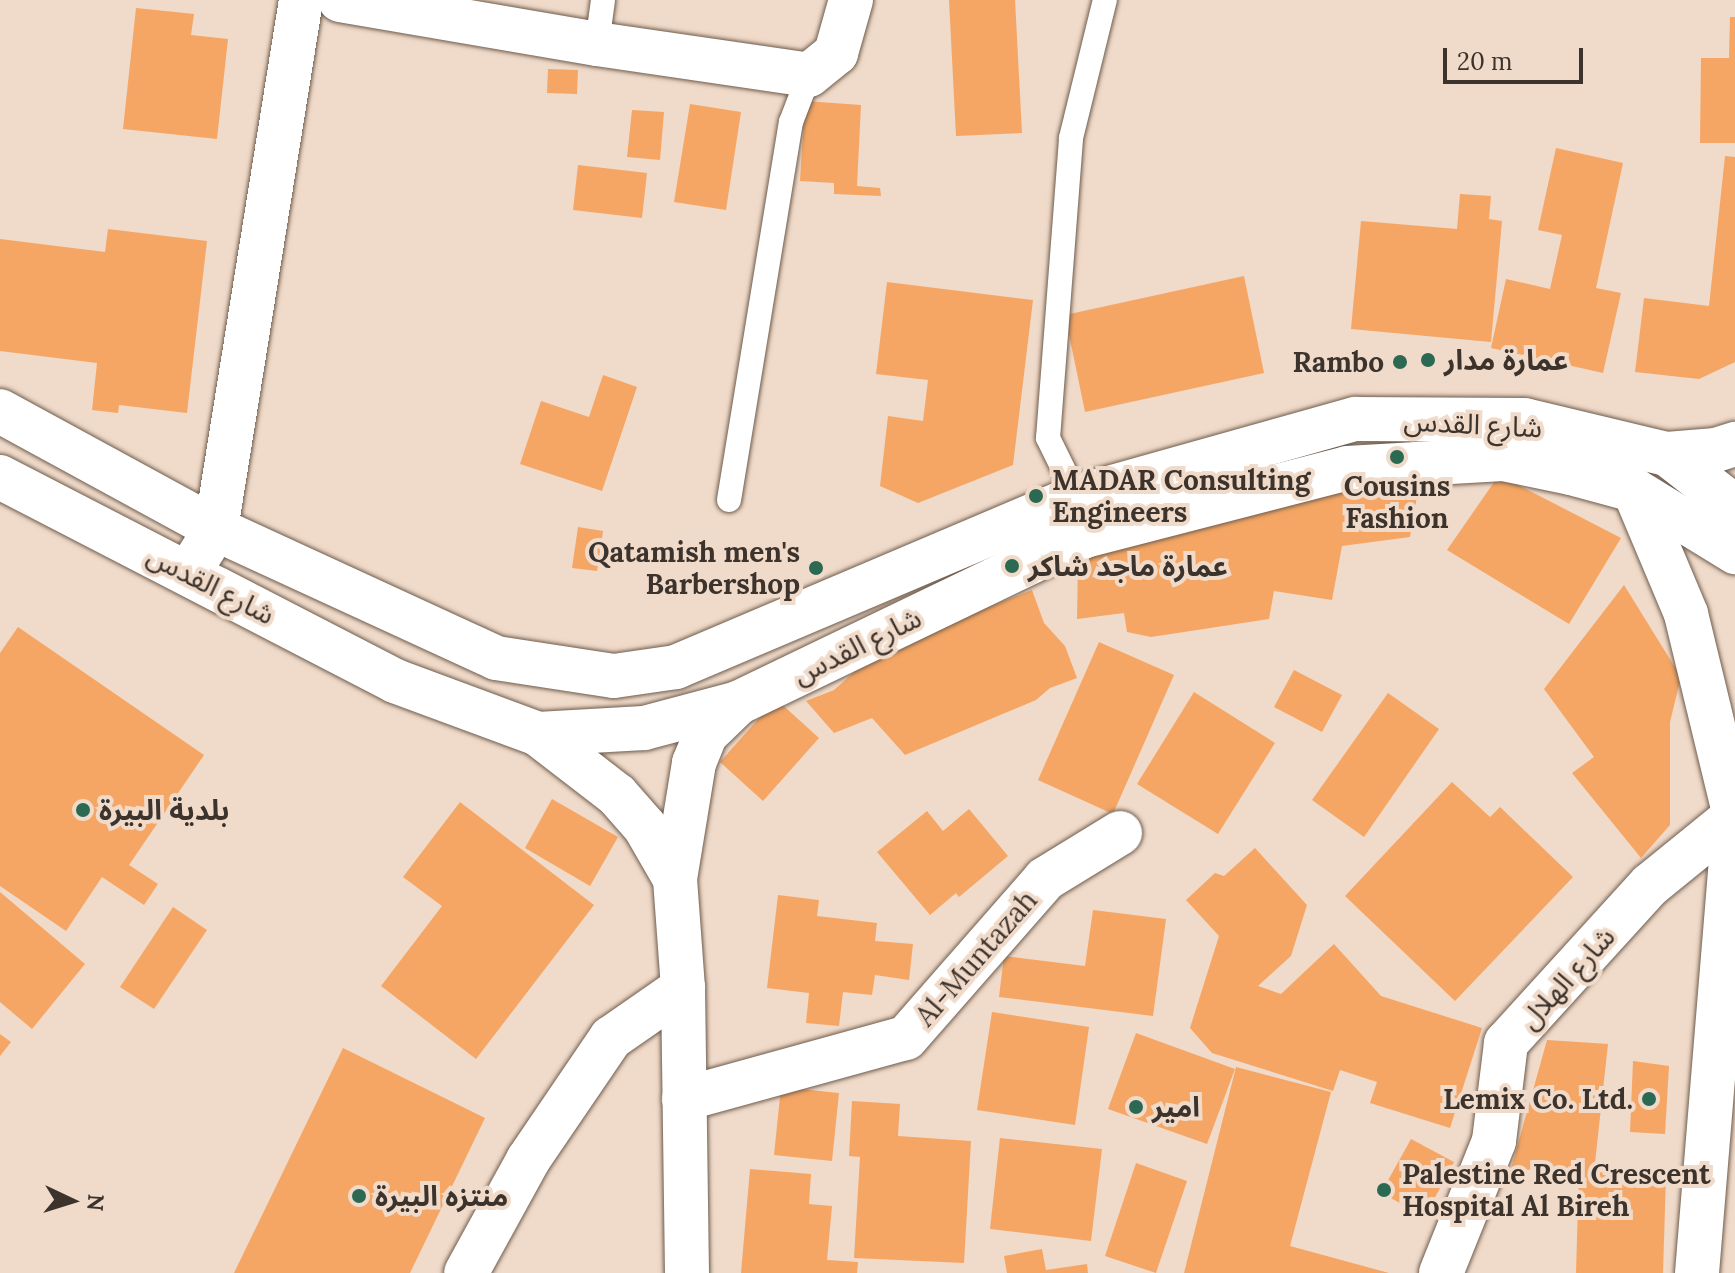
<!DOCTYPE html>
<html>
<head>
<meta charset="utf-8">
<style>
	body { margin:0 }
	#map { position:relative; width:1735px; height:1273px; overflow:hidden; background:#f0dac9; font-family:Lora,"Noto Sans Arabic",serif }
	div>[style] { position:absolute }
	.building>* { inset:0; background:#f5a664 }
	.roads { filter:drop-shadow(0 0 2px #6e5c4d) drop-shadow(0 0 2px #6e5c4d) }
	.lane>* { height:24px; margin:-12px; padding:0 12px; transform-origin:12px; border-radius:12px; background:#fff }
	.street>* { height:44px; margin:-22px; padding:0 22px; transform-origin:22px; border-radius:22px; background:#fff }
	.secondary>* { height:44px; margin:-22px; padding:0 22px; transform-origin:22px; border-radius:22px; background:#fff }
	.dots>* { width:22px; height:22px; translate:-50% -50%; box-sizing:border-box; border:4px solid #f0dac9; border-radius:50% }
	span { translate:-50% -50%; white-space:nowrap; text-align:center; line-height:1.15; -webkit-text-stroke:8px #f0dac9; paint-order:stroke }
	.poi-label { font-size:28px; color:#3c332d; font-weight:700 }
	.left { translate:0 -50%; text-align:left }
	.right { translate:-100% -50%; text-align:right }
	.street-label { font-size:28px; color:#3c332d }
	.north { position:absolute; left:32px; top:1161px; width:80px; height:80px; -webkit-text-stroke:6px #f0dac9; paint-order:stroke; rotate:94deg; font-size:22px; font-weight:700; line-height:32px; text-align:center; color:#3c332d }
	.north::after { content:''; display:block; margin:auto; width:28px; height:36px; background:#3c332d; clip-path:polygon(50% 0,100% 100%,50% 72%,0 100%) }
	.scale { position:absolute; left:1443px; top:48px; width:140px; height:36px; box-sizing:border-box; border:4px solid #3c332d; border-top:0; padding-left:10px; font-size:24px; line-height:28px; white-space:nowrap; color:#3c332d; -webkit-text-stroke:6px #f0dac9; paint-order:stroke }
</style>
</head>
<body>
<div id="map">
	<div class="building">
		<i style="clip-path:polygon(949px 0,1015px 0,1022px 133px,956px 136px)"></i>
		<i style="clip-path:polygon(136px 8px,194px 14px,191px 35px,228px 39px,217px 139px,123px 129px)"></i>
		<i style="clip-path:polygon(1730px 17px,1735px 17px,1735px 143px,1700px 143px,1701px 58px,1729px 58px)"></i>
		<i style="clip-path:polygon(548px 69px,578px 70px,577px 94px,547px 93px)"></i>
		<i style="clip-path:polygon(805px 101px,861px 105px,857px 186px,880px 188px,881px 196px,834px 194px,834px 183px,800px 181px)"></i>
		<i style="clip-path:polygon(690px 104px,741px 112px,726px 210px,674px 202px)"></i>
		<i style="clip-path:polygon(632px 110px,664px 112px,660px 160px,627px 157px)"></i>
		<i style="clip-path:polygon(1556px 148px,1623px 163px,1596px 288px,1621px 293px,1603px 373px,1491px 348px,1506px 279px,1550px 289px,1562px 235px,1538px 230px)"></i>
		<i style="clip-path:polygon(1725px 156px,1735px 157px,1735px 362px,1699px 379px,1635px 372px,1644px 298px,1709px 306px)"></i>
		<i style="clip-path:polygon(578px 165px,647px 173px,642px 218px,573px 210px)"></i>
		<i style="clip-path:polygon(1460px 194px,1491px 196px,1489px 219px,1502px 221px,1491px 342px,1351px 329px,1361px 221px,1457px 229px)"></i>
		<i style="clip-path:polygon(108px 229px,207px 241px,187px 413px,119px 405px,118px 413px,92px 410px,97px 363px,0 351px,0 239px,105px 252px)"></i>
		<i style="clip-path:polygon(1244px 276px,1264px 373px,1085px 412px,1065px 315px)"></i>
		<i style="clip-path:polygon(887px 282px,1033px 300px,1013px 465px,918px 503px,880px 486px,888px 416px,923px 421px,928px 380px,876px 374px)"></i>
		<i style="clip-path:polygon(603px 375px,637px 387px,602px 491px,520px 464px,541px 401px,589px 417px)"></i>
		<i style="clip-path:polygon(1499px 475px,1621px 538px,1569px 624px,1447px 550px)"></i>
		<i style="clip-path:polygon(1336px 482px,1419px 485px,1410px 537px,1342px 546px,1332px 600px,1274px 591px,1269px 619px,1151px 637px,1127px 632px,1124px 613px,1077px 619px,1078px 562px,1242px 505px)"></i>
		<i style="clip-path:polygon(578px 527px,603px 531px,597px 571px,572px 568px)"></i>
		<i style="clip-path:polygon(1624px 585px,1681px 677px,1670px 722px,1670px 825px,1641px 858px,1572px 773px,1594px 757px,1544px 689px)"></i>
		<i style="clip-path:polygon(1032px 590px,1044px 623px,1065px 646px,1077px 678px,1050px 688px,1036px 700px,905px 755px,872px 718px,834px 733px,806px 701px,834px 690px,879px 650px)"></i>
		<i style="clip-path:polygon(18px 627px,204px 755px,129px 865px,158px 884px,144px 905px,102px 877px,66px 931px,0 886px,0 653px)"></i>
		<i style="clip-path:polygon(1099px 642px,1174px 675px,1113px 814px,1038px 780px)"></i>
		<i style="clip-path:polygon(1294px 670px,1342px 695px,1322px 732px,1274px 707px)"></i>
		<i style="clip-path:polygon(1194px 692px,1275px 743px,1218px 834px,1137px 784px)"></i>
		<i style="clip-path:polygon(1388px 693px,1439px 729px,1364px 837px,1312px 800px)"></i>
		<i style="clip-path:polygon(776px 699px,819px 738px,763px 801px,720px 762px)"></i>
		<i style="clip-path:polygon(1452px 782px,1490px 817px,1500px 807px,1573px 877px,1455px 1001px,1345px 896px)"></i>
		<i style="clip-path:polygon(552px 799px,618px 837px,590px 886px,525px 848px)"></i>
		<i style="clip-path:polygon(460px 802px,594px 905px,476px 1059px,381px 986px,442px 906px,403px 877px)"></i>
		<i style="clip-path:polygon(969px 809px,1008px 856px,959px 897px,956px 893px,930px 915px,877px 852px,927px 811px,943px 831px)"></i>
		<i style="clip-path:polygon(1255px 848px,1307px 905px,1291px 956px,1258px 986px,1281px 994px,1334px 944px,1381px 996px,1482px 1028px,1450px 1128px,1370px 1103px,1377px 1082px,1340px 1070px,1333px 1091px,1212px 1053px,1190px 1028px,1219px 936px,1186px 900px,1215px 873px,1224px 876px)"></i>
		<i style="clip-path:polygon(0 892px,85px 964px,32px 1029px,0 1002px)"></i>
		<i style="clip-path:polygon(778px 895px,819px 900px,817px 916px,877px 923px,875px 941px,913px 944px,909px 980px,875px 975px,872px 995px,843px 992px,839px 1026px,806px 1023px,809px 993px,767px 988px)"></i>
		<i style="clip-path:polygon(173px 907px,207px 930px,154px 1009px,120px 987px)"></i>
		<i style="clip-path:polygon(1093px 910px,1166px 919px,1153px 1016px,999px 997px,1004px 956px,1085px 966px)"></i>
		<i style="clip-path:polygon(992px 1012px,1089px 1027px,1075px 1125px,977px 1110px)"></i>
		<i style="clip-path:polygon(1136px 1033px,1235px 1069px,1207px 1144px,1108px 1109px)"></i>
		<i style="clip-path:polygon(0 1034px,11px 1042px,0 1056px)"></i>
		<i style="clip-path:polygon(1547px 1040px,1608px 1044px,1594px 1172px,1666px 1175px,1663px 1273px,1576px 1273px,1579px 1172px,1511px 1169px)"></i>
		<i style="clip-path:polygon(343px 1048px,485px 1118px,410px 1273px,234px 1273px)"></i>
		<i style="clip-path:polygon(1633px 1061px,1669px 1066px,1665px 1134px,1630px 1132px)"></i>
		<i style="clip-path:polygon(1236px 1067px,1331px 1092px,1290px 1246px,1389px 1273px,1184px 1273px)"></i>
		<i style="clip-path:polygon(781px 1087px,839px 1093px,832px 1161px,774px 1155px)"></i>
		<i style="clip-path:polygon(852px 1101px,900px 1104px,898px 1136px,971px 1141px,964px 1263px,854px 1258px,860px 1157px,849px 1156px)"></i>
		<i style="clip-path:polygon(1000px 1138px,1102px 1149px,1091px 1241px,990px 1229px)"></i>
		<i style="clip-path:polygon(1411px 1139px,1454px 1162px,1425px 1216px,1381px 1193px)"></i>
		<i style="clip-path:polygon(1136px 1163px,1187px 1181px,1156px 1273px,1105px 1256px)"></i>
		<i style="clip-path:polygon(750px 1169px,811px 1174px,809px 1204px,832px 1206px,827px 1260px,858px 1262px,857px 1273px,741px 1273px)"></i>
		<i style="clip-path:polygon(1042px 1249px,1046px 1270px,1087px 1264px,1088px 1273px,1007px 1273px,1004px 1256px)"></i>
	</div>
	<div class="roads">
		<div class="lane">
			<i style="left:597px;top:44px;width:44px;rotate:-82.2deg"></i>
			<i style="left:1077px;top:497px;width:66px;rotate:-116.2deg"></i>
			<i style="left:1048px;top:438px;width:301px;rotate:-85.6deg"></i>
			<i style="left:1071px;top:138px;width:142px;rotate:-76.2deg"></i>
			<i style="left:729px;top:500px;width:383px;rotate:-80.7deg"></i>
			<i style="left:791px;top:122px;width:50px;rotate:-69deg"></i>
		</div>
		<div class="street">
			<i style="left:340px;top:0;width:261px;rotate:9.7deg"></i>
			<i style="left:597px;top:44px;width:214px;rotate:8.3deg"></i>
			<i style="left:809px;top:75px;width:35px;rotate:-39deg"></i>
			<i style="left:836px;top:53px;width:55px;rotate:-74.2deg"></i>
			<i style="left:188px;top:573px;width:52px;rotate:-57.5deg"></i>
			<i style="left:216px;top:529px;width:536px;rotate:-80.87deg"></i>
			<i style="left:538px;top:734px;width:100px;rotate:37.7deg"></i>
			<i style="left:617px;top:795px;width:43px;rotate:48.8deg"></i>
			<i style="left:645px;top:827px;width:60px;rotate:60deg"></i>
			<i style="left:684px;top:1099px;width:230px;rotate:-15.4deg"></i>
			<i style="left:906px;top:1038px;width:211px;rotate:-48.8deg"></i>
			<i style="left:1045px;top:879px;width:88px;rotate:-31.5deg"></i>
			<i style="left:466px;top:1273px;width:129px;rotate:-61.2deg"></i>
			<i style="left:528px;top:1160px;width:148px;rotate:-55.8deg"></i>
			<i style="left:611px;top:1038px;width:88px;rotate:-34.8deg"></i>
			<i style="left:687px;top:1273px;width:285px;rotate:-90.8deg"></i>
			<i style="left:683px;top:988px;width:109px;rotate:-94.2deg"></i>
			<i style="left:675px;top:879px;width:118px;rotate:-80.7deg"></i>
			<i style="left:694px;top:763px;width:31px;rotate:-68deg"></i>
			<i style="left:706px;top:734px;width:45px;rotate:-44.1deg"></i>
			<i style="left:1441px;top:1273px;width:142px;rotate:-68.1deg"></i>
			<i style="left:1494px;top:1141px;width:99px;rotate:-83deg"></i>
			<i style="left:1506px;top:1043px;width:214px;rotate:-47.7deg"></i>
			<i style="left:1650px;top:885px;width:109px;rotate:-39.1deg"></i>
		</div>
		<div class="secondary">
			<i style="left:0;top:411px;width:246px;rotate:28.6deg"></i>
			<i style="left:216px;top:529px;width:308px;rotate:24.7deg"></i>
			<i style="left:496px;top:658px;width:119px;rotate:8.7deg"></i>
			<i style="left:614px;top:676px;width:63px;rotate:-8.3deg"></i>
			<i style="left:676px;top:667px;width:436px;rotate:-23deg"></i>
			<i style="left:1077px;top:497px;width:289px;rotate:-15.7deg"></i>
			<i style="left:1355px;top:419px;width:169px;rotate:0.3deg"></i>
			<i style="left:1524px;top:420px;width:147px;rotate:13.4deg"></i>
			<i style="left:1667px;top:454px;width:86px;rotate:37.9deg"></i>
			<i style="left:1667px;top:454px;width:49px;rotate:-4.7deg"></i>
			<i style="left:1716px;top:450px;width:20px;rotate:-18deg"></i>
			<i style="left:0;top:477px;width:445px;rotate:27.3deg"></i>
			<i style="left:395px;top:681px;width:153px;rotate:20.3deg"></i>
			<i style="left:538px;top:734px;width:106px;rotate:-3.2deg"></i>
			<i style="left:644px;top:728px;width:97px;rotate:-14.9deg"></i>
			<i style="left:738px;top:703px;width:385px;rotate:-25.7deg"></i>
			<i style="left:1085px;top:536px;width:271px;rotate:-14.5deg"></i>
			<i style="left:1347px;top:468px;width:156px;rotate:-3.3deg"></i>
			<i style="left:1503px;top:459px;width:69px;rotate:11.6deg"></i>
			<i style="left:1571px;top:473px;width:65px;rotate:15.1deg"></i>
			<i style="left:1634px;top:490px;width:119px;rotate:31.5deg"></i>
			<i style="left:1634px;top:490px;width:134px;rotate:67.2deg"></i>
			<i style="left:1686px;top:614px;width:208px;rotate:76.4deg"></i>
			<i style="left:1697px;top:1273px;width:460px;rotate:-85.3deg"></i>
		</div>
	</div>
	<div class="dots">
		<i style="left:1428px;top:360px;background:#2c6953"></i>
		<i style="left:1400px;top:362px;background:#2c6953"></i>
		<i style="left:1397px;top:457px;background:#2c6953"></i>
		<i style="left:1036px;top:496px;background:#2c6953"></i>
		<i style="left:1012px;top:566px;background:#2c6953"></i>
		<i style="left:816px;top:568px;background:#2c6953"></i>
		<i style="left:83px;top:810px;background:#2c6953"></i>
		<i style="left:1649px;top:1099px;background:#2c6953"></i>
		<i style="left:1136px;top:1107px;background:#2c6953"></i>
		<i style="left:1384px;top:1190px;background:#2c6953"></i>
		<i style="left:359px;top:1196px;background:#2c6953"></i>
	</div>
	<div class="poi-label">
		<span class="left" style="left:1444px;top:360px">عمارة مدار</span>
		<span class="right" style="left:1384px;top:362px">Rambo</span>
		<span class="left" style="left:1052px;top:496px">MADAR Consulting<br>Engineers</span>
		<span style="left:1397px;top:502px">Cousins<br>Fashion</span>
		<span class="right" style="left:800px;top:568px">Qatamish men's<br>Barbershop</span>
		<span class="left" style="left:1028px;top:566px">عمارة ماجد شاكر</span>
		<span class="left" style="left:99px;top:810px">بلدية البيرة</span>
		<span class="right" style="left:1633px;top:1099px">Lemix Co. Ltd.</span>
		<span class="left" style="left:1152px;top:1107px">امير</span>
		<span class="left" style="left:1402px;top:1190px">Palestine Red Crescent<br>Hospital Al Bireh</span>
		<span class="left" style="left:375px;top:1196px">منتزه البيرة</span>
	</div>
	<div class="street-label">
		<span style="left:1473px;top:424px;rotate:3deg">شارع القدس</span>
		<span style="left:211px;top:585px;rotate:27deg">شارع القدس</span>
		<span style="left:857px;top:646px;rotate:-26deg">شارع القدس</span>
		<span style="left:976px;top:958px;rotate:-49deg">Al-Muntazah</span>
		<span style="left:1567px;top:978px;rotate:-48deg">شارع الهلال</span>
	</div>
	<div class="north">N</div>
	<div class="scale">20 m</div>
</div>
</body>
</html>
